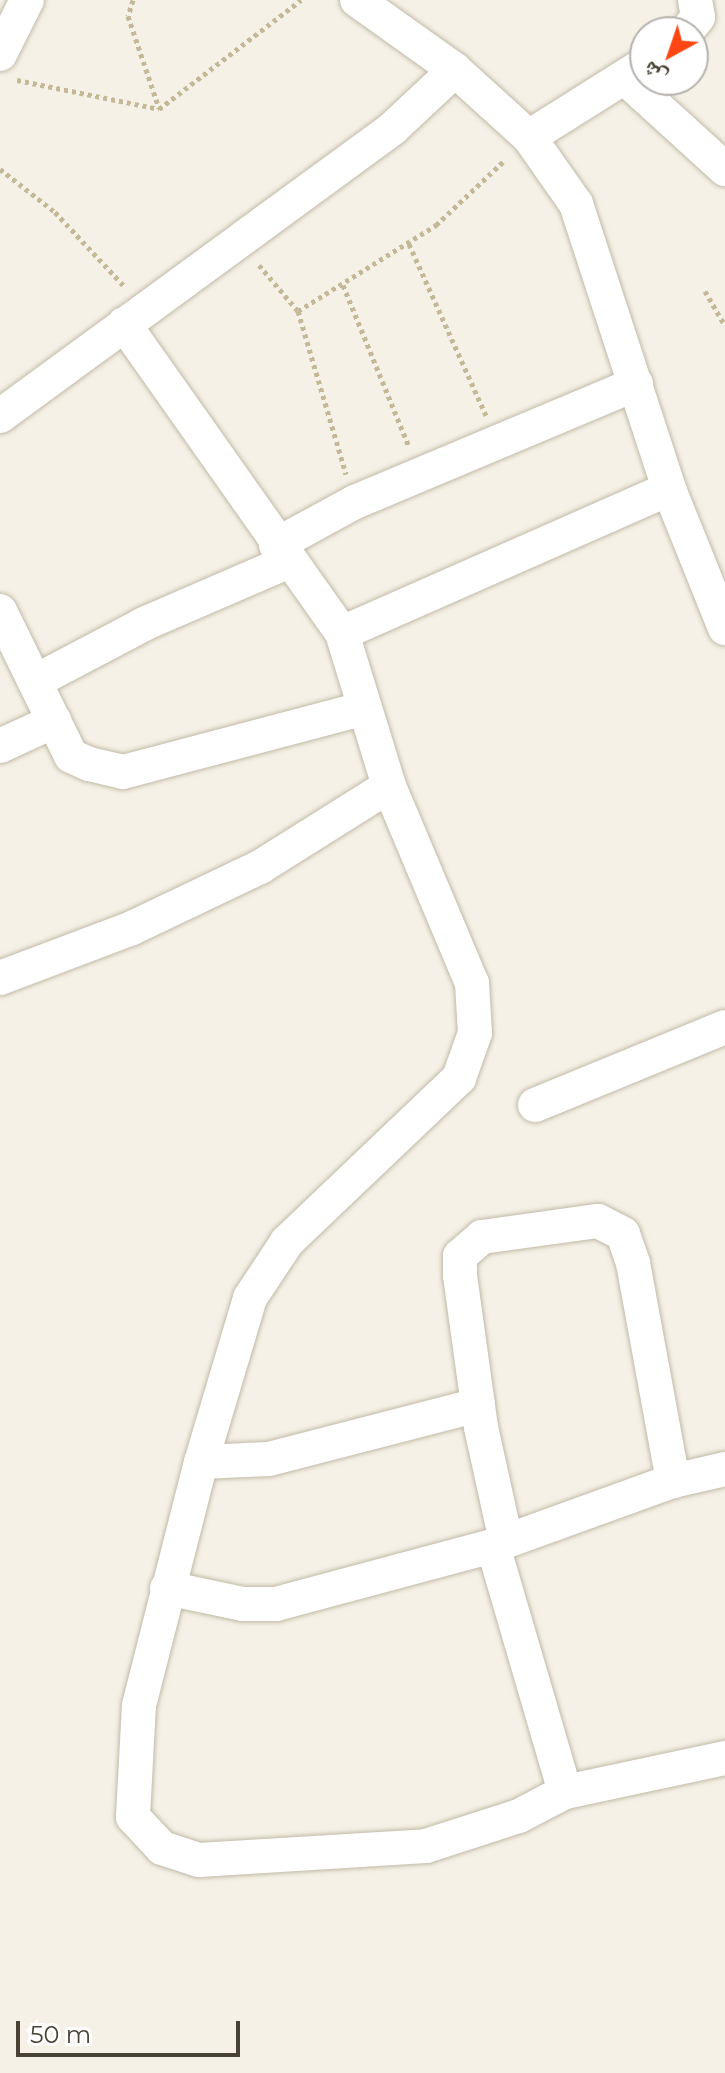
<!DOCTYPE html>
<html>
<head>
<meta charset="utf-8">
<style>
	body { margin:0 }
	#map { position:relative; width:725px; height:2073px; overflow:hidden; background:#f5f1e6; font-family:Montserrat,"Noto Naskh Arabic",sans-serif }
	div>[style] { position:absolute }
	.path>* { height:5px; margin-top:-2.5px; transform-origin:0; background:repeating-linear-gradient(90deg,#c5b897 0 4px,transparent 0 8px) }
	.roads { filter:drop-shadow(0 0 2px #c1baa7) drop-shadow(0 0 2px #c1baa7) }
	.minor>* { height:34px; margin:-17px; padding:0 17px; transform-origin:17px; border-radius:17px; background:#fff }
	span { translate:-50% -50%; white-space:nowrap; text-align:center; line-height:1.15; -webkit-text-stroke:6px #fff; paint-order:stroke }
	.north { position:absolute; left:629px; top:16px; width:80px; height:80px; box-sizing:border-box; background:#fff; border:2px solid #b6b3ae; border-radius:50%; rotate:220deg; font-size:22px; font-weight:700; line-height:32px; text-align:center; color:#484234 }
	.north::after { content:''; display:block; margin:auto; width:28px; height:36px; background:#ff4713; clip-path:polygon(50% 0,100% 100%,50% 72%,0 100%) }
	.scale { position:absolute; left:16px; top:2021px; width:224px; height:36px; box-sizing:border-box; border:4px solid #484234; border-top:0; padding-left:10px; font-size:24px; line-height:28px; white-space:nowrap; color:#484234; -webkit-text-stroke:6px #fff; paint-order:stroke }
</style>
</head>
<body>
<div id="map">
	<div class="path">
		<i style="left:133px;top:0;width:17px;rotate:107deg"></i>
		<i style="left:128px;top:16px;width:97px;rotate:71.4deg"></i>
		<i style="left:17px;top:80px;width:145px;rotate:11.5deg"></i>
		<i style="left:159px;top:109px;width:179px;rotate:-37.5deg"></i>
		<i style="left:0;top:169px;width:70px;rotate:38deg"></i>
		<i style="left:55px;top:212px;width:103px;rotate:47deg"></i>
		<i style="left:409px;top:244px;width:188px;rotate:65.8deg"></i>
		<i style="left:259px;top:265px;width:60px;rotate:49.7deg"></i>
		<i style="left:298px;top:311px;width:170px;rotate:73.6deg"></i>
		<i style="left:343px;top:285px;width:175px;rotate:67.8deg"></i>
		<i style="left:705px;top:291px;width:39px;rotate:60deg"></i>
		<i style="left:298px;top:311px;width:163px;rotate:-31.9deg"></i>
		<i style="left:436px;top:225px;width:96px;rotate:-43.3deg"></i>
	</div>
	<div class="roads">
		<div class="minor">
			<i style="left:357px;top:0;width:120px;rotate:35.5deg"></i>
			<i style="left:455px;top:70px;width:100px;rotate:42.2deg"></i>
			<i style="left:529px;top:137px;width:82px;rotate:55deg"></i>
			<i style="left:576px;top:204px;width:300px;rotate:71.9deg"></i>
			<i style="left:669px;top:489px;width:150px;rotate:68.1deg"></i>
			<i style="left:686px;top:32px;width:19px;rotate:-51deg"></i>
			<i style="left:698px;top:17px;width:17px;rotate:-100deg"></i>
			<i style="left:0;top:54px;width:60px;rotate:-63.4deg"></i>
			<i style="left:626px;top:79px;width:134px;rotate:42.3deg"></i>
			<i style="left:529px;top:137px;width:137px;rotate:-32.2deg"></i>
			<i style="left:124px;top:324px;width:378px;rotate:54.8deg"></i>
			<i style="left:342px;top:633px;width:160px;rotate:72.9deg"></i>
			<i style="left:389px;top:786px;width:214px;rotate:67.2deg"></i>
			<i style="left:472px;top:983px;width:50px;rotate:86.6deg"></i>
			<i style="left:475px;top:1033px;width:48px;rotate:109.6deg"></i>
			<i style="left:459px;top:1078px;width:238px;rotate:136.4deg"></i>
			<i style="left:287px;top:1242px;width:67px;rotate:123.5deg"></i>
			<i style="left:250px;top:1298px;width:171px;rotate:106.6deg"></i>
			<i style="left:201px;top:1462px;width:251px;rotate:104.3deg"></i>
			<i style="left:139px;top:1705px;width:112px;rotate:93.1deg"></i>
			<i style="left:133px;top:1817px;width:42px;rotate:46.9deg"></i>
			<i style="left:162px;top:1848px;width:39px;rotate:18deg"></i>
			<i style="left:199px;top:1860px;width:227px;rotate:-3.5deg"></i>
			<i style="left:426px;top:1846px;width:98px;rotate:-17.9deg"></i>
			<i style="left:519px;top:1816px;width:52px;rotate:-27.6deg"></i>
			<i style="left:565px;top:1792px;width:164px;rotate:-12deg"></i>
			<i style="left:0;top:416px;width:487px;rotate:-36.2deg"></i>
			<i style="left:393px;top:128px;width:85px;rotate:-43.1deg"></i>
			<i style="left:276px;top:545px;width:90px;rotate:-28.6deg"></i>
			<i style="left:355px;top:502px;width:305px;rotate:-22.8deg"></i>
			<i style="left:0;top:611px;width:161px;rotate:63.9deg"></i>
			<i style="left:71px;top:756px;width:20px;rotate:24deg"></i>
			<i style="left:89px;top:764px;width:35px;rotate:13deg"></i>
			<i style="left:123px;top:772px;width:247px;rotate:-14.8deg"></i>
			<i style="left:342px;top:633px;width:357px;rotate:-23.8deg"></i>
			<i style="left:36px;top:681px;width:124px;rotate:-27.8deg"></i>
			<i style="left:146px;top:623px;width:156px;rotate:-23.4deg"></i>
			<i style="left:0;top:746px;width:60px;rotate:-24.8deg"></i>
			<i style="left:0;top:978px;width:141px;rotate:-20.7deg"></i>
			<i style="left:132px;top:928px;width:142px;rotate:-25.5deg"></i>
			<i style="left:260px;top:867px;width:152px;rotate:-32.1deg"></i>
			<i style="left:535px;top:1105px;width:205px;rotate:-22.3deg"></i>
			<i style="left:201px;top:1462px;width:68px;rotate:-2.5deg"></i>
			<i style="left:269px;top:1459px;width:216px;rotate:-14.5deg"></i>
			<i style="left:506px;top:1541px;width:117px;rotate:-102.4deg"></i>
			<i style="left:481px;top:1427px;width:153px;rotate:-97.9deg"></i>
			<i style="left:460px;top:1275px;width:19px;rotate:-90deg"></i>
			<i style="left:460px;top:1256px;width:29px;rotate:-41deg"></i>
			<i style="left:482px;top:1237px;width:117px;rotate:-7.9deg"></i>
			<i style="left:598px;top:1221px;width:28px;rotate:27deg"></i>
			<i style="left:623px;top:1234px;width:31px;rotate:71deg"></i>
			<i style="left:633px;top:1263px;width:222px;rotate:79.6deg"></i>
			<i style="left:167px;top:1588px;width:78px;rotate:11.9deg"></i>
			<i style="left:243px;top:1604px;width:33px"></i>
			<i style="left:276px;top:1604px;width:225px;rotate:-15deg"></i>
			<i style="left:565px;top:1792px;width:256px;rotate:-106.3deg"></i>
			<i style="left:493px;top:1546px;width:191px;rotate:-19.9deg"></i>
			<i style="left:673px;top:1481px;width:53px;rotate:-13deg"></i>
		</div>
	</div>
	<div class="north">ش</div>
	<div class="scale">50 m</div>
</div>
</body>
</html>
